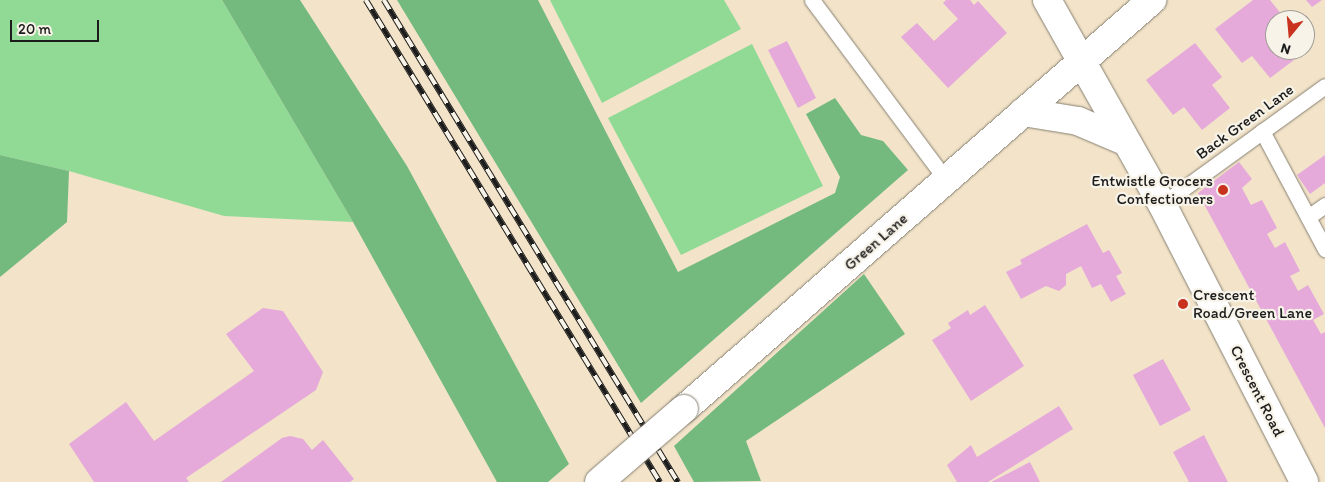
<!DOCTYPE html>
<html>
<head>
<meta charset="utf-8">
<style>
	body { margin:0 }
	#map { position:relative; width:1325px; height:482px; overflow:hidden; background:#f2e3c9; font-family:Itim,sans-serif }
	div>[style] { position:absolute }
	.green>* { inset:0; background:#91da96 }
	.forest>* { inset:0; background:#74ba7f }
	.building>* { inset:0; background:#e5aada }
	.roads { filter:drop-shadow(0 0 1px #878072) drop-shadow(0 0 1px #878072) }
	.service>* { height:15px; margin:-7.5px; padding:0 7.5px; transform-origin:7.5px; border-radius:7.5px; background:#fff }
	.minor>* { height:28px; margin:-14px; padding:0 14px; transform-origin:14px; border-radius:14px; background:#fff }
	.tertiary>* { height:28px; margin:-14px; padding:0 14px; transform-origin:14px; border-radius:14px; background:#fff }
	.rail>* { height:5.5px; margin-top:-2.75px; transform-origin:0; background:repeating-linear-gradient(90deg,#f7f3e8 0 11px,#1c1c1c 0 22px); box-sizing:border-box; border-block:1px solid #1c1c1c }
	.bridges { filter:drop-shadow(0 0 1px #878072) drop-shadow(0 0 1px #878072) }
	.tertiary-bridge>* { height:28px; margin:-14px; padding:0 14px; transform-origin:14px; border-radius:14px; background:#fff }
	.dots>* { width:14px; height:14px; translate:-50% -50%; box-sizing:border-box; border:2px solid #f7f3e8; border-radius:50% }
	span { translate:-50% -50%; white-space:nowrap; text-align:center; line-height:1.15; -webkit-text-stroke:4.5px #f7f3e8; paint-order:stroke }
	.street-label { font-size:16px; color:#1c1c1c }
	.poi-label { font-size:16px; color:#1c1c1c }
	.right { translate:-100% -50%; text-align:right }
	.left { translate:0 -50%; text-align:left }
	.north { position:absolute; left:1265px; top:10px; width:50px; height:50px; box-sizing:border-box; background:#f7f3e8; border:1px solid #9f9d96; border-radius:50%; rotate:197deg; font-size:14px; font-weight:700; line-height:20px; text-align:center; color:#1c1c1c }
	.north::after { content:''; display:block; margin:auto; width:18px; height:22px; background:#c8321e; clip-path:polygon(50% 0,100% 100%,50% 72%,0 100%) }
	.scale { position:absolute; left:10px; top:20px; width:89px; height:22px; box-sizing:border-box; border:2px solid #1c1c1c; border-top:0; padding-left:6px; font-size:15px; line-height:18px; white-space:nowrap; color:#1c1c1c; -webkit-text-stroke:4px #f7f3e8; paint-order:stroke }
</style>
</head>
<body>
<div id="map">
	<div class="green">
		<i style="clip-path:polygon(0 0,222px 0,353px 222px,224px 216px,69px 171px,0 155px)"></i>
		<i style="clip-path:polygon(550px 0,724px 0,741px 29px,602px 103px)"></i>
		<i style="clip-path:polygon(752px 44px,823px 186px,681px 255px,608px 118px)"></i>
	</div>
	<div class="forest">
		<i style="clip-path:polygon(222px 0,300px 0,407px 166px,569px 464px,548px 482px,497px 482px,353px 222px)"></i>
		<i style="clip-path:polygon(397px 0,538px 0,678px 272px,835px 193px,840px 177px,806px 114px,835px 98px,861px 135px,883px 141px,908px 170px,641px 403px)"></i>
		<i style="clip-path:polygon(0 155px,69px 171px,67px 222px,0 277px)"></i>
		<i style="clip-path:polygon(864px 274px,905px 334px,746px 441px,761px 481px,694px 482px,674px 446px)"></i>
	</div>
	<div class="building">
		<i style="clip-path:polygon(946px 0,970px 0,974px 5px,978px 1px,1007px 33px,948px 88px,901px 37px,917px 23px,934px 41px,958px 19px,943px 3px)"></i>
		<i style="clip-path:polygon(1253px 0,1270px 0,1286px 20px,1275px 20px,1275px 50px,1293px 50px,1298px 57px,1270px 78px,1252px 56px,1242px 63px,1215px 29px)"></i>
		<i style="clip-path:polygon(1306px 0,1322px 0,1312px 7px)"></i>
		<i style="clip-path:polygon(787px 41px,816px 98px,798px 108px,768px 50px)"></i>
		<i style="clip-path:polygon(1195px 43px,1222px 77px,1212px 85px,1230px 108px,1202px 130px,1184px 107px,1173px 115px,1146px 80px)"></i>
		<i style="clip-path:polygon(1325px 155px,1325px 183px,1310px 194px,1297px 175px)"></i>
		<i style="clip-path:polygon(1239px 162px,1252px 179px,1242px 188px,1251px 205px,1262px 200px,1277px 228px,1267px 234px,1275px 248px,1285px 242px,1300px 271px,1290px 276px,1298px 291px,1308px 285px,1324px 314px,1313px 320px,1321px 334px,1325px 332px,1325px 428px,1198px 193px)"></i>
		<i style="clip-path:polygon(1087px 224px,1103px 253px,1109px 250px,1122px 273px,1116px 276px,1126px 294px,1111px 302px,1101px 284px,1092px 288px,1081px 266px,1066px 274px,1066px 285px,1059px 291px,1046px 286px,1021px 299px,1006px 272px,1022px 264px,1020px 260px)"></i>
		<i style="clip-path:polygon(985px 305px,1024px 366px,971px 401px,932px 340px,951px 328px,948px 323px,968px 310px,970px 315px)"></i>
		<i style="clip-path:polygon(263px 308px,283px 311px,323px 372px,316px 390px,186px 478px,189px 482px,94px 482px,69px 444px,126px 402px,154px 441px,254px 371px,226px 334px)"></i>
		<i style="clip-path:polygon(1163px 359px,1191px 410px,1160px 426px,1133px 375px)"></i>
		<i style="clip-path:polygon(1059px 406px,1073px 429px,988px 482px,957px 482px,947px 465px,971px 445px,977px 457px)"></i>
		<i style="clip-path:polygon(1204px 435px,1217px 461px,1228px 482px,1189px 482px,1173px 452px)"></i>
		<i style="clip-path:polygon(290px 436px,303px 439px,312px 450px,323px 440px,354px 479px,350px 482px,221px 482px,282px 438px)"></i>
		<i style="clip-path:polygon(1030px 462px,1040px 482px,991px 482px)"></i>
	</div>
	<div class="roads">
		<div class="service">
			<i style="left:812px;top:0;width:224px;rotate:53.3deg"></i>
			<i style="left:1262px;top:131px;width:134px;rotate:61.9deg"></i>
			<i style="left:1162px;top:204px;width:201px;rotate:-35.9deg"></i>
			<i style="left:1308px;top:217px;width:21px;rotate:-35deg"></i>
		</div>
		<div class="minor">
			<i style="left:1047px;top:0;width:234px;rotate:60.6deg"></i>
			<i style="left:1162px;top:204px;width:312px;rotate:62.9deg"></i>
			<i style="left:1023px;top:112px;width:56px;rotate:9.3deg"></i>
			<i style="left:1078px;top:121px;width:51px;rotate:23.1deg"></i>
		</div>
		<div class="tertiary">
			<i style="left:684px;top:409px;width:622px;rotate:-41.15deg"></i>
		</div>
	</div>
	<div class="rail">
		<i style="left:366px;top:0;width:565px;rotate:58.62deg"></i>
		<i style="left:384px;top:0;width:565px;rotate:58.62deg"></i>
	</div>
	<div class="bridges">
		<div class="tertiary-bridge">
			<i style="left:599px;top:482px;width:112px;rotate:-40.7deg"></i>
		</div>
	</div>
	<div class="dots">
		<i style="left:1223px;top:190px;background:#c8321e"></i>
		<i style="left:1183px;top:304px;background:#c8321e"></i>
	</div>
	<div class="street-label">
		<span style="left:1245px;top:122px;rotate:-36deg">Back Green Lane</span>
		<span style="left:876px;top:242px;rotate:-41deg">Green Lane</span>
		<span style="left:1257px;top:391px;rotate:63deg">Crescent Road</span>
	</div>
	<div class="poi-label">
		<span class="right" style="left:1213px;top:190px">Entwistle Grocers<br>Confectioners</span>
		<span class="left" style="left:1193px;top:304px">Crescent<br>Road/Green Lane</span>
	</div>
	<div class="north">N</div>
	<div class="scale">20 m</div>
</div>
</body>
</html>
